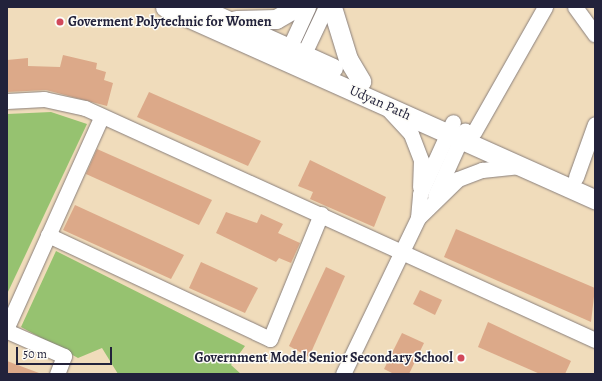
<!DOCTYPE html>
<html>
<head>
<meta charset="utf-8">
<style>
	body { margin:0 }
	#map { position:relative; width:602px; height:381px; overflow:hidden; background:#f0dcbb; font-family:Alegreya,serif }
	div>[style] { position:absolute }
	.green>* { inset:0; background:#96c270 }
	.building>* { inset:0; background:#dca989 }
	.roads { filter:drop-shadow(0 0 1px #897f7b) drop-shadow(0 0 1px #897f7b) }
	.minor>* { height:15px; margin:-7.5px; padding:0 7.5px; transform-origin:7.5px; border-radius:7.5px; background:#fff }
	.major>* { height:19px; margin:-9.5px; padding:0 9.5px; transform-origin:9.5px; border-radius:9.5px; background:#fff }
	.dots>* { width:11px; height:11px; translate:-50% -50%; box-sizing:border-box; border:2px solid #fdfcf7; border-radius:50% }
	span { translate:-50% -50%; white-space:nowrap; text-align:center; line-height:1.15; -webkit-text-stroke:3px #fdfcf7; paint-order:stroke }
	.poi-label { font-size:14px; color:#22223b; font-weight:700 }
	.left { translate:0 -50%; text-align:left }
	.right { translate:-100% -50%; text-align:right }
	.street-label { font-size:14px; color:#22223b }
	.frame { position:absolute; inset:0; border:8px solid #22223b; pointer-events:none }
	.scale { position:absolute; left:16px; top:347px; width:96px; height:18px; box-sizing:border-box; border:2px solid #22223b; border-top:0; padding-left:5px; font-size:12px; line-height:14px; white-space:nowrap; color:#22223b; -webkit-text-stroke:3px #fdfcf7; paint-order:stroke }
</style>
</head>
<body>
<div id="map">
	<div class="green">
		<i style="clip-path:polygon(51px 112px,87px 124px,7px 294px,7px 114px)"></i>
		<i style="clip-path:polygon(56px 251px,245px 346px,231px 365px,241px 374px,118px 374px,102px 348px,78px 358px,21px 327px)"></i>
	</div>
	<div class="building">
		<i style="clip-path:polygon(63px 55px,97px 63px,96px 69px,106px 72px,104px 80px,113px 83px,107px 106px,46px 90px,7px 92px,7px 60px,28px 58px,28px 66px,60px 67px)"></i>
		<i style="clip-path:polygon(149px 92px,261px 141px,248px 166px,137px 117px)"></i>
		<i style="clip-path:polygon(97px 149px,212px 200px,199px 225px,86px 174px)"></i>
		<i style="clip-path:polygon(310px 160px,386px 197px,374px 227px,310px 199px,313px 192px,298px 186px)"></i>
		<i style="clip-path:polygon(75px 205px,184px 255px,171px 279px,63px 230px)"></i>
		<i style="clip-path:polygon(226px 212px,257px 223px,261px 214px,283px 224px,278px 233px,300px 243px,291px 263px,279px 258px,276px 262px,216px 233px)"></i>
		<i style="clip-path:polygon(456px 229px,595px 288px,591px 322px,444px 257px)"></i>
		<i style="clip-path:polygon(201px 262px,258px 288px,245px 313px,189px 288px)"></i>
		<i style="clip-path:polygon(326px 267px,345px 276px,309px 357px,289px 346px)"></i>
		<i style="clip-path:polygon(420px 290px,442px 300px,435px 315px,413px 304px)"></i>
		<i style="clip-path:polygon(488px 322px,571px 361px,565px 374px,540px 374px,478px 347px)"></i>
		<i style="clip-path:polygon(402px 333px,424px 343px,409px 374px,394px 374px,384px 369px)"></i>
		<i style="clip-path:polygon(7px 361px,39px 373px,39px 374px,7px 374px)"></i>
	</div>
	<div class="roads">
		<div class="minor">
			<i style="left:575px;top:7px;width:34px;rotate:54deg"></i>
			<i style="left:285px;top:57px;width:55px;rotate:-65.3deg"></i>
			<i style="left:299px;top:64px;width:63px;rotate:-64.7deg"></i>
			<i style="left:7px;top:101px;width:37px;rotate:-3deg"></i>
			<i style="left:44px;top:99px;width:42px;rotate:12.4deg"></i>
			<i style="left:85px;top:108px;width:560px;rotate:24.46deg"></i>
			<i style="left:387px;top:108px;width:35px;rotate:47deg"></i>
			<i style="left:411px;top:134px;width:28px;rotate:69deg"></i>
			<i style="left:421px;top:160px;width:27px;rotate:92deg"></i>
			<i style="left:474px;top:132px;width:144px;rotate:-60.4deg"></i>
			<i style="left:576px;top:177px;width:56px;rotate:-70.3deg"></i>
			<i style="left:435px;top:196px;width:72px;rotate:-65.6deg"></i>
			<i style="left:418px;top:218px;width:24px;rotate:-85deg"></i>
			<i style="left:420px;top:194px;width:79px;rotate:-65.4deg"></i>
			<i style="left:48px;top:235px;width:245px;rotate:25.1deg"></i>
			<i style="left:270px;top:339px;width:135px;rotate:-67.8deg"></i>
			<i style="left:7px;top:327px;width:231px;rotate:-65.8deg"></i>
			<i style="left:7px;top:331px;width:62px;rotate:23.7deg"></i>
			<i style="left:64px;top:356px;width:19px;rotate:111deg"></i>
			<i style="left:343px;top:374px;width:173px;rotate:-64.3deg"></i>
			<i style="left:418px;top:218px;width:56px;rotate:-44.3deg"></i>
			<i style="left:458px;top:179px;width:26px;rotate:-21deg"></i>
			<i style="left:482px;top:170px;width:38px;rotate:-6deg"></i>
		</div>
		<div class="major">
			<i style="left:165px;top:7px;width:471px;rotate:24.1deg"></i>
			<i style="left:198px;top:7px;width:148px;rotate:24.3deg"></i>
			<i style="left:332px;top:7px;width:54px;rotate:72.9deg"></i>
			<i style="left:348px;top:59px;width:26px;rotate:59deg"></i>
			<i style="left:236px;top:20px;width:40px;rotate:-1.4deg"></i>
			<i style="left:276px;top:19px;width:24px;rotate:-30deg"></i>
		</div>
	</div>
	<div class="dots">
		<i style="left:60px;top:22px;background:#d1495b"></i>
		<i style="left:461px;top:358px;background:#d1495b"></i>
	</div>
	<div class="poi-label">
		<span class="left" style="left:68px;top:22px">Goverment Polytechnic for Women</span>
		<span class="right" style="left:453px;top:358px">Government Model Senior Secondary School</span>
	</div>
	<div class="street-label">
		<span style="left:380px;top:103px;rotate:24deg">Udyan Path</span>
	</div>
	<div class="frame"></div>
	<div class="scale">50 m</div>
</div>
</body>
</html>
